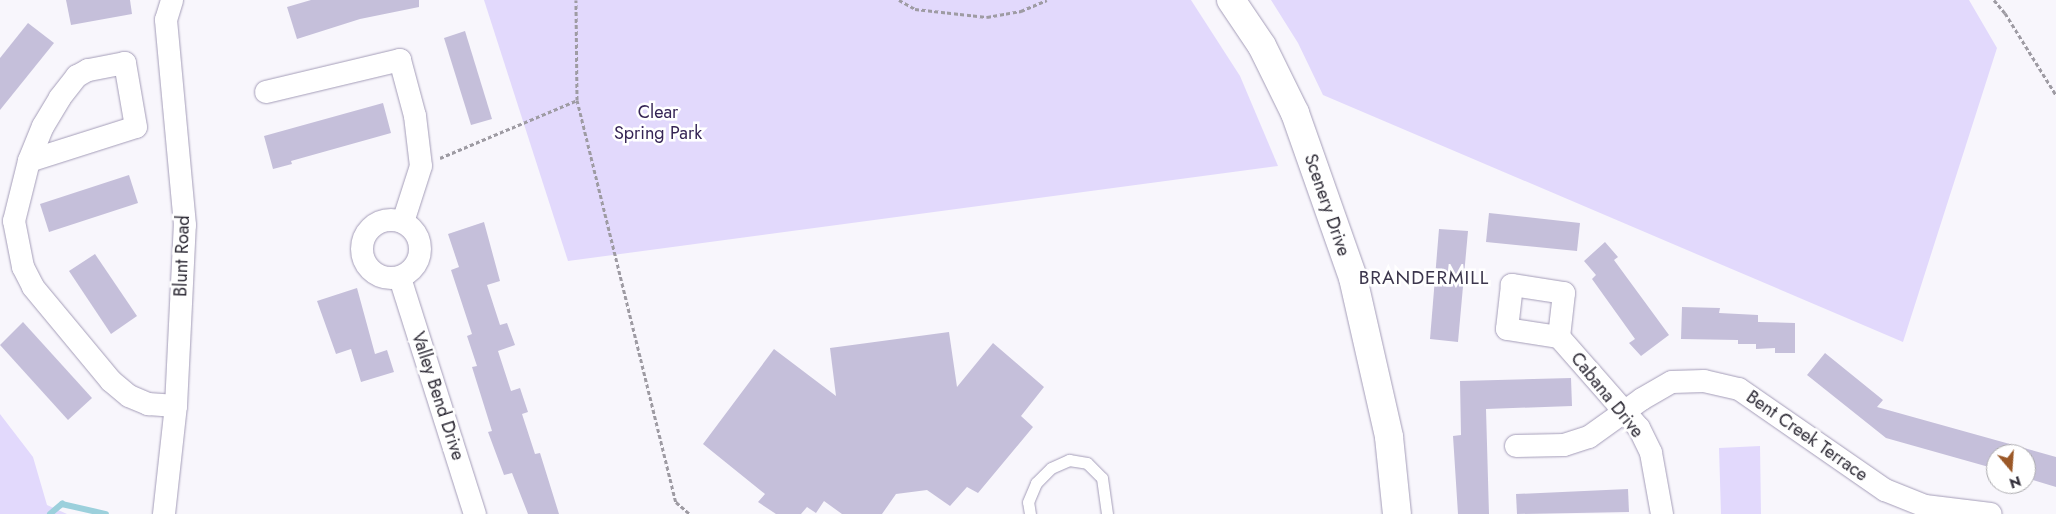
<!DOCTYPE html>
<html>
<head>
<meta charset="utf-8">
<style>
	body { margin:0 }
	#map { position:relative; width:2056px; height:514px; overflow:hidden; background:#f8f6fc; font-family:Jost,sans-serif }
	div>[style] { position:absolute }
	.green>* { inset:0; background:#e2d9fc }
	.stream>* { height:5.5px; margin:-2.75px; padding:0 2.75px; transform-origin:2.75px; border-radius:2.75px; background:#9cd0dc }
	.building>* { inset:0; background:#c5bfda }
	.path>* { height:3px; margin-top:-1.5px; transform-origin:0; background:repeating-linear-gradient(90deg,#9e9ba3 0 4px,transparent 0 6.5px) }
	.roads { filter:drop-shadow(0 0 1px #a49db8) drop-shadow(0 0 1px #a49db8) }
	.lane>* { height:11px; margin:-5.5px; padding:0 5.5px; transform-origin:5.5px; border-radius:5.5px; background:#fff }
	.street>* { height:22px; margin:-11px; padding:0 11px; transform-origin:11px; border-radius:11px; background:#fff }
	.street>.ring { margin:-11px; padding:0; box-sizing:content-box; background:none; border:22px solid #fff; border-radius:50% }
	.secondary>* { height:28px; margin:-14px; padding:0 14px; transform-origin:14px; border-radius:14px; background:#fff }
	span { translate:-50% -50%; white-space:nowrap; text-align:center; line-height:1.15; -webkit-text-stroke:5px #fff; paint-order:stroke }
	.park-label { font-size:18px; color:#362556 }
	.street-label { font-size:18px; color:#2d2a35 }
	.neighbourhood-label { font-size:19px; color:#3c364d; letter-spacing:1px }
	.north { position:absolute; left:1986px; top:444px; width:50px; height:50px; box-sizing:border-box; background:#fff; border:1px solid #abaaae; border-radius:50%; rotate:162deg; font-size:14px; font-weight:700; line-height:20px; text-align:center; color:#2d2a35 }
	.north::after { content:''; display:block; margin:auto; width:18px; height:22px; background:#9b5827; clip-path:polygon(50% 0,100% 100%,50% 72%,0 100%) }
</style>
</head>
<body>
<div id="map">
	<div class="green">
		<i style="clip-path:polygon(484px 0,1191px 0,1240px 76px,1278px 166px,568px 261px)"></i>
		<i style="clip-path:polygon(1271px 0,1969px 0,1997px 48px,1903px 342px,1323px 95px,1298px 43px)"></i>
		<i style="clip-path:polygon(0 414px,33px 457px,47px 505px,67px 514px,0 514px)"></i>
		<i style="clip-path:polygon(1760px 446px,1761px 514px,1721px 514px,1719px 448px)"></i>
	</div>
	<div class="stream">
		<i style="left:50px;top:514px;width:16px;rotate:-40deg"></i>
		<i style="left:62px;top:504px;width:45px;rotate:12.8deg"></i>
	</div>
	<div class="building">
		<i style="clip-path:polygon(66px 0,130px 0,132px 14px,71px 25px)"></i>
		<i style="clip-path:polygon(311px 0,419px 0,419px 7px,360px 19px,297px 39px,287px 7px)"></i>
		<i style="clip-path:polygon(28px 23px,54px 43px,0 110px,0 58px)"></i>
		<i style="clip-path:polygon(465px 31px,492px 119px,471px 125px,444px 38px)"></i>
		<i style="clip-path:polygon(383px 103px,391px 133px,291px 161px,292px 164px,273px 169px,264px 136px)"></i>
		<i style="clip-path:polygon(129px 175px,138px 203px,49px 232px,40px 204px)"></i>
		<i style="clip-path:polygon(1489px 213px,1580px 223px,1577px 251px,1486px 242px)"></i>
		<i style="clip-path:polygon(484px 222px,500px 281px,487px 285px,500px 325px,507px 323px,515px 345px,498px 351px,511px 391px,520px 388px,528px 412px,522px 414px,535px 454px,540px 453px,559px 514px,528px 514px,512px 473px,504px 475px,488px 432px,492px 431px,472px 367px,477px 366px,467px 336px,472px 334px,451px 270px,459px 267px,448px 234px)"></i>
		<i style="clip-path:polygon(1439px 229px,1468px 231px,1458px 342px,1430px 339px)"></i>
		<i style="clip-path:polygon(1605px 242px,1618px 257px,1614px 260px,1669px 335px,1641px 356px,1629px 343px,1635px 339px,1592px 279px,1596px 275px,1584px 261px)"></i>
		<i style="clip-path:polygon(95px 254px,137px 316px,111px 334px,69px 271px)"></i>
		<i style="clip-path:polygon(357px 288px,375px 354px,387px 350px,394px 372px,361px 382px,351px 349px,336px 354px,317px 301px)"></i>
		<i style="clip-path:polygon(1682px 307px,1720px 308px,1719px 313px,1758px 315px,1758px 322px,1795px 323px,1795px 353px,1775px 353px,1775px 348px,1756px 349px,1756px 344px,1738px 344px,1738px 340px,1681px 339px)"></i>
		<i style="clip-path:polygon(23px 322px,92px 398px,68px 420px,0 345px)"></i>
		<i style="clip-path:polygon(949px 332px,957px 387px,993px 343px,1044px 387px,1021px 416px,1033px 427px,978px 493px,967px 487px,950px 506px,927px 490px,896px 494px,882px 514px,842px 514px,824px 501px,816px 513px,807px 507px,801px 514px,776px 514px,758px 502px,765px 494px,703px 444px,774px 349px,836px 396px,830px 348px)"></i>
		<i style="clip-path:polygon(1825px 353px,1883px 400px,1877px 407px,2056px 457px,2056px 487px,2026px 478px,2026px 454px,1996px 454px,1996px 469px,1886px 438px,1807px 375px)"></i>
		<i style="clip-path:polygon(1571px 378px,1572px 406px,1486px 409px,1489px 514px,1458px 514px,1453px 436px,1461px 435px,1460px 381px)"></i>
		<i style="clip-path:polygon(1628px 489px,1629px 512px,1517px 514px,1516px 494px)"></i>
	</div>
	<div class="path">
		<i style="left:899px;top:0;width:18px;rotate:29deg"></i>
		<i style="left:915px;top:9px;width:72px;rotate:6.3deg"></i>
		<i style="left:987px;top:17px;width:35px;rotate:-10deg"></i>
		<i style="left:1021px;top:11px;width:28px;rotate:-23deg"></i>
		<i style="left:1994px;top:0;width:17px;rotate:50deg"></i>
		<i style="left:2005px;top:13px;width:97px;rotate:58.1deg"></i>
		<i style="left:577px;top:100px;width:414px;rotate:76.2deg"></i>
		<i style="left:676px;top:502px;width:18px;rotate:41deg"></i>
		<i style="left:440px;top:158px;width:149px;rotate:-22.9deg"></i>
		<i style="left:577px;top:100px;width:100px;rotate:-90.6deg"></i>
	</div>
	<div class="roads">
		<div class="lane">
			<i style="left:1030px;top:514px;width:12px;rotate:-99deg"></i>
			<i style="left:1028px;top:502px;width:21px;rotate:-67deg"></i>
			<i style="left:1036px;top:483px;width:21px;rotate:-45deg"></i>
			<i style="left:1051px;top:468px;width:20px;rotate:-24deg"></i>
			<i style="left:1069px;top:460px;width:18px;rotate:9deg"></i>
			<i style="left:1087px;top:463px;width:21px;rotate:45deg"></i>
			<i style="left:1102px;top:478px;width:36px;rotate:82deg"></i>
		</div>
		<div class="street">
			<i style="left:266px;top:92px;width:138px;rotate:-13.4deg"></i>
			<i style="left:400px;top:60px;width:58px;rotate:75deg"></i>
			<i style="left:415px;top:116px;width:50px;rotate:83.2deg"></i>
			<i style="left:421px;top:166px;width:59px;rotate:107.8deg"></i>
			<i style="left:29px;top:161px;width:112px;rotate:-17.6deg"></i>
			<i style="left:136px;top:127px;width:65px;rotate:-99.8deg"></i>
			<i style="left:125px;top:63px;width:38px;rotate:169deg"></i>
			<i style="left:88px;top:70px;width:13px;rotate:151deg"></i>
			<i style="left:77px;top:76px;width:28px;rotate:128deg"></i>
			<i style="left:60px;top:98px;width:33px;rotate:121deg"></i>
			<i style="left:43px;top:126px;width:38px;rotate:112deg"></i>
			<i style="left:29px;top:161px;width:62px;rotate:104deg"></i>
			<i style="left:14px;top:221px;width:47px;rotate:78.9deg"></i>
			<i style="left:23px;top:267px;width:22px;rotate:63deg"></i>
			<i style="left:33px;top:287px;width:122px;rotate:50.3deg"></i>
			<i style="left:111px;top:381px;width:23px;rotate:40deg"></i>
			<i style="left:129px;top:396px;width:21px;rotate:23deg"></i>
			<i style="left:148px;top:404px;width:28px;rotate:4deg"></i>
			<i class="ring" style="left:362px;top:220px;width:36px;height:36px"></i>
			<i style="left:400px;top:278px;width:248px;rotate:72.4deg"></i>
			<i style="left:1559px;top:337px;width:44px;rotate:-83.5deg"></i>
			<i style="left:1564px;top:293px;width:53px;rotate:-171.3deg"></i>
			<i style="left:1512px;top:285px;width:44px;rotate:96.5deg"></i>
			<i style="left:1507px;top:329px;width:53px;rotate:8.7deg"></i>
			<i style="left:1559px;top:337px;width:121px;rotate:48.7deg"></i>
			<i style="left:1639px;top:428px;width:28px;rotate:64deg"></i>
			<i style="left:1651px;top:453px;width:62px;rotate:79.8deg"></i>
			<i style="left:1516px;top:446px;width:48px;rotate:-1.2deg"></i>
			<i style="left:1564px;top:445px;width:26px;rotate:-18deg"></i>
			<i style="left:1589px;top:437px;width:65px;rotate:-35.6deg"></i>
			<i style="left:1642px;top:399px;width:34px;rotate:-30deg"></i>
			<i style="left:1672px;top:382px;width:32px;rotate:-2deg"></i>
			<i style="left:1704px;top:381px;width:36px;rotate:13deg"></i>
			<i style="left:1739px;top:389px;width:178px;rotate:34.7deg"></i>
			<i style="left:1885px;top:490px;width:43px;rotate:21.8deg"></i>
			<i style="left:1925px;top:506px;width:66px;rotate:6.9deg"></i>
			<i style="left:164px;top:514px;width:109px;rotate:-83.7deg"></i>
			<i style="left:176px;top:406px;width:181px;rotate:-87.2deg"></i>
			<i style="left:185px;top:225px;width:206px;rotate:-95.3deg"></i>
			<i style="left:166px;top:20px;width:21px;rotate:-73deg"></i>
		</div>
		<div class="secondary">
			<i style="left:1231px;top:0;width:55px;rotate:56deg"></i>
			<i style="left:1262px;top:46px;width:75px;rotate:63.8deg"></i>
			<i style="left:1295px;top:113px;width:175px;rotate:70.6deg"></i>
			<i style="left:1353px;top:278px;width:163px;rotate:77.2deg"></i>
			<i style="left:1389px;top:437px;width:77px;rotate:84.1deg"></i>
		</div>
	</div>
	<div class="park-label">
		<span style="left:658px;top:123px">Clear<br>Spring Park</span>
	</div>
	<div class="street-label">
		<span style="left:1327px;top:205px;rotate:71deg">Scenery Drive</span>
		<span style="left:182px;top:256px;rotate:-88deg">Blunt Road</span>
		<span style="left:1607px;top:395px;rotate:51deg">Cabana Drive</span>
		<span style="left:438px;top:396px;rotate:72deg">Valley Bend Drive</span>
		<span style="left:1807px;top:436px;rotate:35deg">Bent Creek Terrace</span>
	</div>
	<div class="neighbourhood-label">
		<span style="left:1424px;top:278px">BRANDERMILL</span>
	</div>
	<div class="north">N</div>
</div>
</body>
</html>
